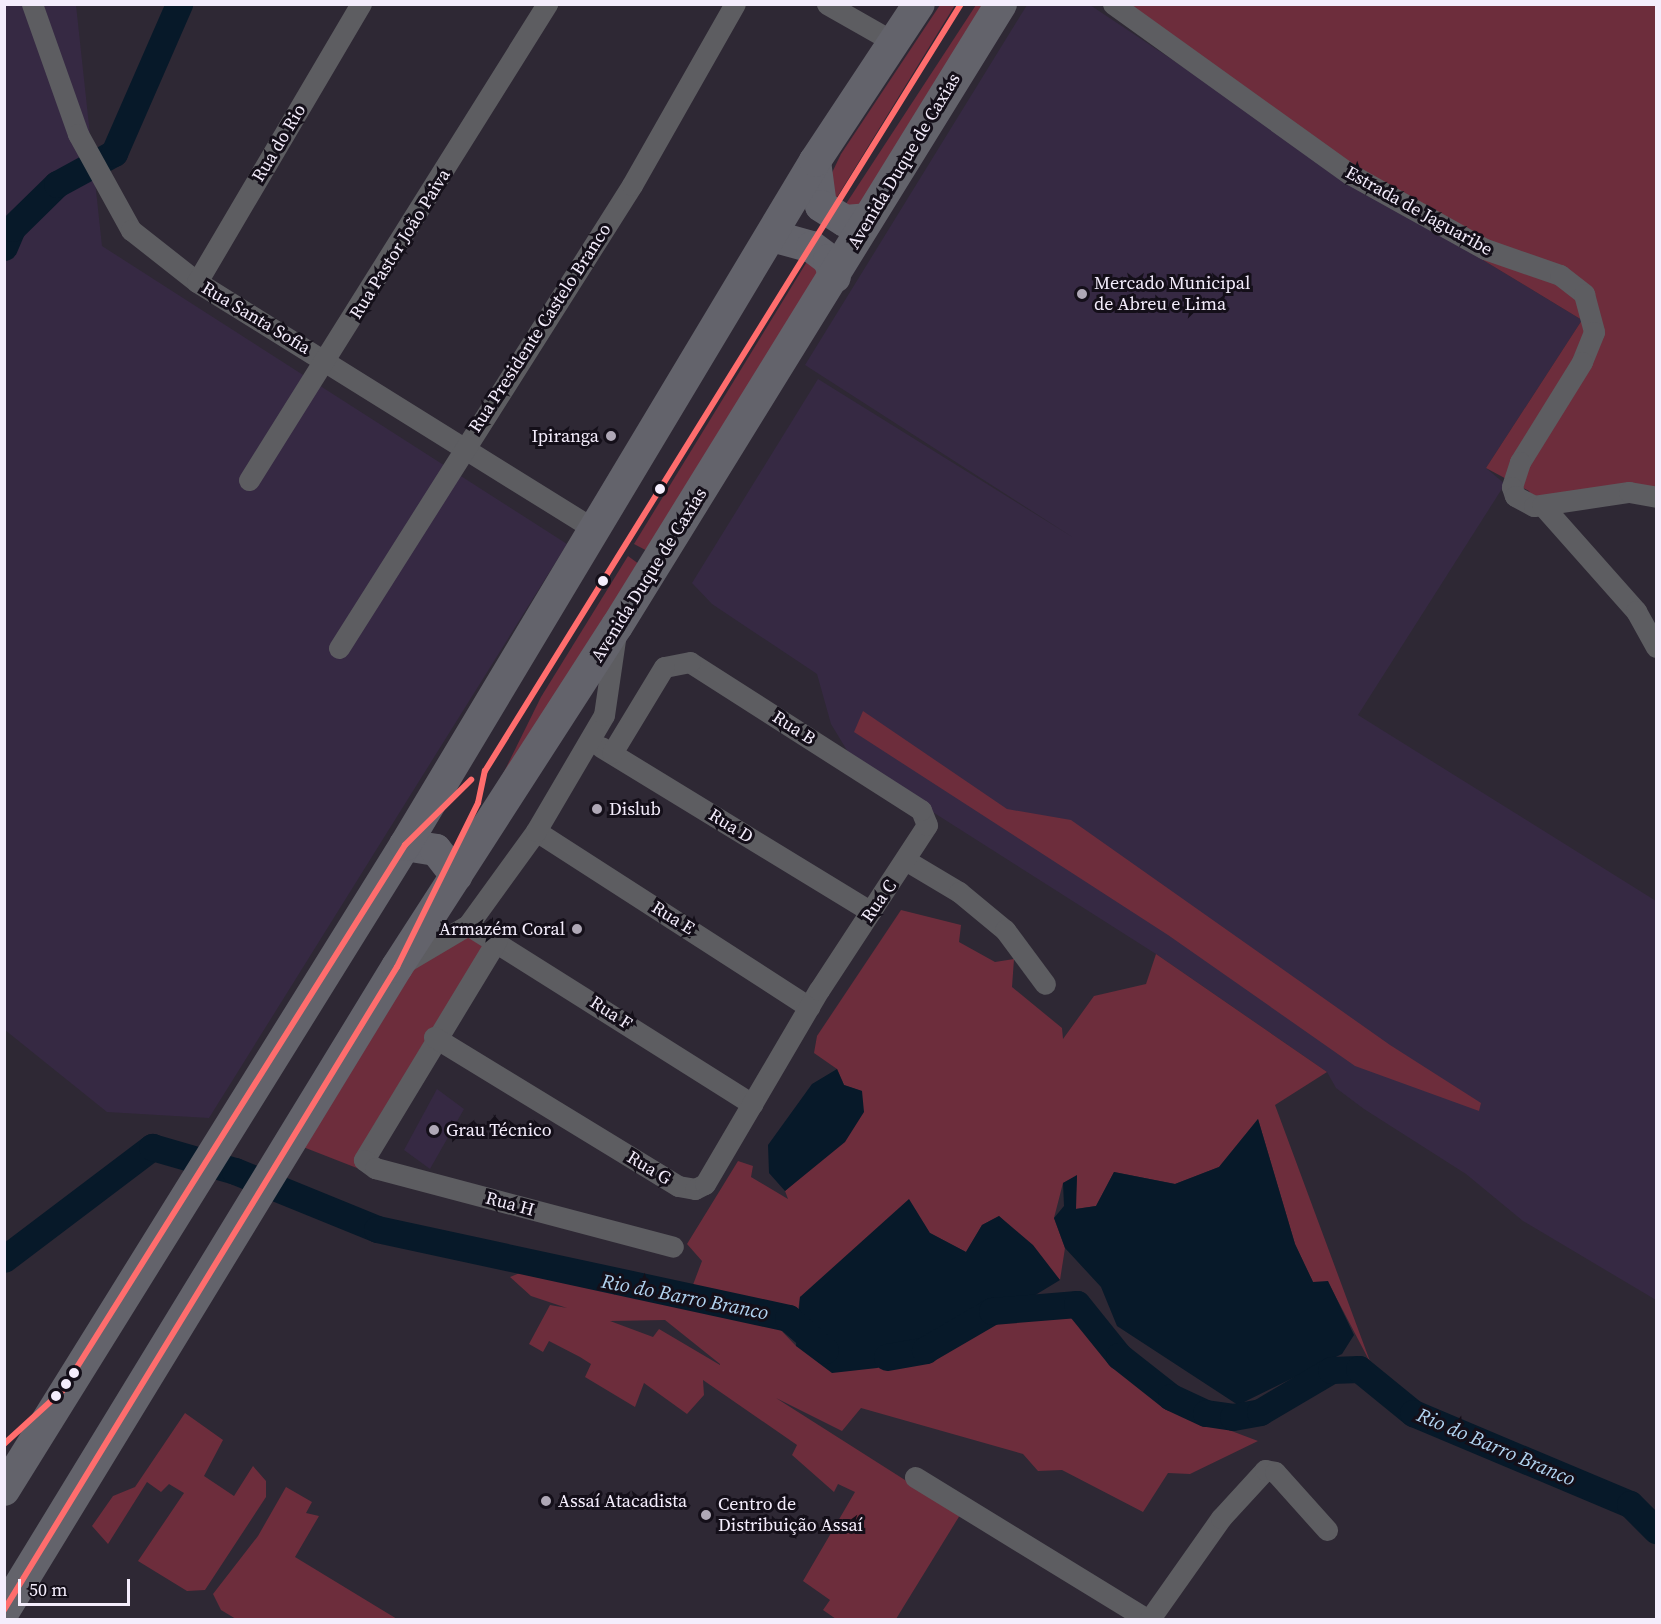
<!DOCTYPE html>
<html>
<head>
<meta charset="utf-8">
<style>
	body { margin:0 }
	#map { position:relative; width:1661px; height:1624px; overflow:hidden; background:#2e2834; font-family:"Source Serif 4",serif }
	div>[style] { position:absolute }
	.built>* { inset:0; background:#362943 }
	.green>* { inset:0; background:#6d2d3c }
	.water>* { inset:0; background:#071929 }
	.river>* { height:27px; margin:-13.5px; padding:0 13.5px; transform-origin:13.5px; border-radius:13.5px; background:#071929 }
	.minor>* { height:21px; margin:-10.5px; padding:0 10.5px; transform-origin:10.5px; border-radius:10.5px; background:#5d5d61 }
	.highway>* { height:32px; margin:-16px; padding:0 16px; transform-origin:16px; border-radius:16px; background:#63636b }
	.bus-1>* { height:6px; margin:-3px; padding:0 3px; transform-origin:3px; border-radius:3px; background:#ff6d6d }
	.dots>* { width:16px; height:16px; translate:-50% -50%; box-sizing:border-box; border:3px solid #140f19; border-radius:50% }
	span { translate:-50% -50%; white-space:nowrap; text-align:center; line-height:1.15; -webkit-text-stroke:6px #140f19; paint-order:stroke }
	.street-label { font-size:18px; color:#f4edfc }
	.poi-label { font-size:18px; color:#f4edfc }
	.left { translate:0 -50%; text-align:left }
	.right { translate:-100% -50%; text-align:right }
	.water-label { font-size:20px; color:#b2d4f1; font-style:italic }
	.frame { position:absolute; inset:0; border:6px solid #f4edfc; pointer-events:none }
	.scale { position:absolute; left:18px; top:1579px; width:112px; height:27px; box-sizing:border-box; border:3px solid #f4edfc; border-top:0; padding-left:8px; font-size:18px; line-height:21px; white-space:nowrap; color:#f4edfc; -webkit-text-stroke:4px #140f19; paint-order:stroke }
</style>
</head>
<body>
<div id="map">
	<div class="built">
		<i style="clip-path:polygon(4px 5px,76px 5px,102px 246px,567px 544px,209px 1118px,107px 1112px,5px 1030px)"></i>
		<i style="clip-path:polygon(1027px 5px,1090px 5px,1379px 197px,1582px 320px,1486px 468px,1505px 484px,1358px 715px,1656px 901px,1656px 1300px,1523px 1221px,1466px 1174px,1364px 1109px,1336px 1088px,1327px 1072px,1156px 954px,854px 762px,831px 724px,817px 674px,712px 604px,692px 583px,818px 379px,1074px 538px,805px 365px)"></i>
		<i style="clip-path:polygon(437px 1089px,464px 1109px,430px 1169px,404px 1150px)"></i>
	</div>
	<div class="green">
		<i style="clip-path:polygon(940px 5px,955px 5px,831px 207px,828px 181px,841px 154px)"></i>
		<i style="clip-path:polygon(976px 5px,995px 5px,864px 215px,840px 213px)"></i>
		<i style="clip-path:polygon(1128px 5px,1656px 5px,1656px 495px,1536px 506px,1529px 491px,1486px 468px,1582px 320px,1379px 197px)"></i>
		<i style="clip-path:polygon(811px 255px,824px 275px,657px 556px,634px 544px)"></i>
		<i style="clip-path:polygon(628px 556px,647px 570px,502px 776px,541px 697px)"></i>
		<i style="clip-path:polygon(863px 711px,1007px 809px,1071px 820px,1390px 1045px,1481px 1103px,1479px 1111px,1355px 1066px,1168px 935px,854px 732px)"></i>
		<i style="clip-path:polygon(901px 910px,961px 925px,959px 942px,995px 962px,1014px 959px,1012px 987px,1062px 1028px,1063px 1039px,1094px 996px,1146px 984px,1156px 954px,1327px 1072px,1275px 1105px,1371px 1364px,1328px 1282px,1313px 1282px,1295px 1244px,1258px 1119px,1219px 1167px,1175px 1184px,1114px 1172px,1096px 1206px,1075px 1209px,1077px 1176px,1063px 1183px,1054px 1218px,1065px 1248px,1060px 1280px,999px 1216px,982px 1225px,966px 1252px,930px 1233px,800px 1297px,796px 1325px,788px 1318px,691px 1290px,702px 1261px,687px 1244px,738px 1161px,753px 1166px,751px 1177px,788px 1199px,785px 1191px,802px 1176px,862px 1091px,844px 1085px,837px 1069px,814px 1053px,817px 1036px)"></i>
		<i style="clip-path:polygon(461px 934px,503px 946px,362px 1170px,298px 1145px,407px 971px)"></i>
		<i style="clip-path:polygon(evenodd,527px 1270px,775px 1324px,796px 1346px,877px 1368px,1005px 1313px,1065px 1305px,1126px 1377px,1176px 1410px,1258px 1441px,1190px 1474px,1168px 1473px,1143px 1512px,1062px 1470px,1038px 1471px,1023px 1454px,861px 1408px,842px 1431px,776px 1398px,960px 1515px,896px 1619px,836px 1619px,823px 1610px,830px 1600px,803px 1581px,855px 1492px,838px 1484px,834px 1492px,792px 1455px,797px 1445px,703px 1380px,704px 1395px,687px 1414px,644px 1383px,635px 1407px,585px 1377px,591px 1364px,580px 1357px,549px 1341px,543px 1352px,529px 1344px,550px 1305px,567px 1308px,531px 1296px,510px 1277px,527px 1270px,665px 1320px,720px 1364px,720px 1365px,659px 1329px,653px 1337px,610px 1321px,665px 1320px)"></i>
		<i style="clip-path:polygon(185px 1413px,223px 1440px,204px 1476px,234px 1496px,253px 1466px,266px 1481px,266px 1497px,205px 1590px,187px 1591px,138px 1561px,184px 1493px,169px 1484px,161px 1492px,147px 1482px,108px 1544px,92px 1526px,113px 1496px,135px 1487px)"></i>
		<i style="clip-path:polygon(286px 1487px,312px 1502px,306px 1513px,319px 1516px,295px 1557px,397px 1619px,236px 1619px,221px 1610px,213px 1594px,258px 1536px)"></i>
	</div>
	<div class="water">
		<i style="clip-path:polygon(837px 1069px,844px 1085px,862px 1091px,864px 1112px,845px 1142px,785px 1191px,769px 1173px,768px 1145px,812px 1084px)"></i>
		<i style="clip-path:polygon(1258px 1119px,1295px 1244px,1313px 1282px,1328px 1281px,1354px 1335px,1342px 1354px,1238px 1405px,1117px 1326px,1101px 1287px,1065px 1248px,1054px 1218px,1064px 1206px,1063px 1183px,1077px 1175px,1076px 1209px,1096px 1206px,1114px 1172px,1175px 1184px,1219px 1167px)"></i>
		<i style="clip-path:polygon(909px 1199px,930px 1233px,966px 1252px,982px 1225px,999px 1216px,1033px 1245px,1060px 1280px,986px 1325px,877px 1368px,832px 1373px,796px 1346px,800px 1297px)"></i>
	</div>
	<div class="river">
		<i style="left:4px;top:247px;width:21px;rotate:-67deg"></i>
		<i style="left:12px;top:228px;width:63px;rotate:-44.4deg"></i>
		<i style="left:57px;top:184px;width:65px;rotate:-28.5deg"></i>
		<i style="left:114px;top:153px;width:163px;rotate:-66.4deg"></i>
		<i style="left:4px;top:1259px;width:186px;rotate:-37.1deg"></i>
		<i style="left:152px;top:1147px;width:86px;rotate:16.1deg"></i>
		<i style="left:235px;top:1171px;width:153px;rotate:22.2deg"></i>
		<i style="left:377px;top:1229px;width:421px;rotate:12.2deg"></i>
		<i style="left:788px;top:1318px;width:49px;rotate:40.9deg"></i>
		<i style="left:887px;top:1357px;width:39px;rotate:-10deg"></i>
		<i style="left:925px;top:1350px;width:78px;rotate:-30.2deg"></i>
		<i style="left:992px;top:1311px;width:85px;rotate:-4.7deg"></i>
		<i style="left:1077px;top:1304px;width:67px;rotate:51.1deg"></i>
		<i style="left:1119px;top:1356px;width:66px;rotate:38.3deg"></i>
		<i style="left:1171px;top:1397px;width:38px;rotate:25deg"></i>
		<i style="left:1206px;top:1413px;width:27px;rotate:8deg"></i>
		<i style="left:1233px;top:1417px;width:27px;rotate:-10deg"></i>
		<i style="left:1260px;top:1412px;width:82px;rotate:-30.6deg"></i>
		<i style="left:1331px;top:1370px;width:28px;rotate:-2deg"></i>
		<i style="left:1359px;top:1369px;width:70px;rotate:39.2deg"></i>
		<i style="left:1413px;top:1413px;width:235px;rotate:22.8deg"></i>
		<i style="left:1630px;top:1504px;width:37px;rotate:45deg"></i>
	</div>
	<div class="minor">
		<i style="left:32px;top:4px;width:138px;rotate:70.5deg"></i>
		<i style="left:78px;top:134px;width:110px;rotate:61.1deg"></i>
		<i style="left:131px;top:230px;width:84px;rotate:38.2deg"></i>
		<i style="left:197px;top:282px;width:470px;rotate:31.9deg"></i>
		<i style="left:827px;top:4px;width:77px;rotate:29.6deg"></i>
		<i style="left:1113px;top:4px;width:292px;rotate:35.7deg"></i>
		<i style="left:1350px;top:174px;width:154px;rotate:29.1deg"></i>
		<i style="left:1485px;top:249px;width:79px;rotate:19.1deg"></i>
		<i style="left:1560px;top:275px;width:31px;rotate:38deg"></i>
		<i style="left:1584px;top:294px;width:39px;rotate:75deg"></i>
		<i style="left:1594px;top:332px;width:32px;rotate:112deg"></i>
		<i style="left:1582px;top:362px;width:118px;rotate:121.8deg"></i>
		<i style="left:1520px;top:462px;width:26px;rotate:108deg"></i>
		<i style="left:1512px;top:487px;width:9px;rotate:72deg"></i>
		<i style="left:1515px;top:496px;width:21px;rotate:28deg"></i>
		<i style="left:1534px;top:506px;width:96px;rotate:-8.4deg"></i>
		<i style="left:1629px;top:492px;width:27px;rotate:10deg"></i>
		<i style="left:197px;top:282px;width:323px;rotate:-59.5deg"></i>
		<i style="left:249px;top:480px;width:562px;rotate:-57.95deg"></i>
		<i style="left:1542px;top:505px;width:142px;rotate:48.4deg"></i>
		<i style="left:1636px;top:611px;width:41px;rotate:60.9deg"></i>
		<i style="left:339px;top:648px;width:548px;rotate:-57.67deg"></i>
		<i style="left:632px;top:185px;width:208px;rotate:-60.4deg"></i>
		<i style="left:601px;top:747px;width:316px;rotate:31.4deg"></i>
		<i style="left:536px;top:831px;width:325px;rotate:32.8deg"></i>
		<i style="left:907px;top:861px;width:61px;rotate:30.8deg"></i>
		<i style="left:959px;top:892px;width:60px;rotate:39.6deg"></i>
		<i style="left:1005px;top:930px;width:67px;rotate:53.5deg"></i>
		<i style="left:468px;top:925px;width:336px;rotate:32.2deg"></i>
		<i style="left:497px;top:940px;width:257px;rotate:121.2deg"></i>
		<i style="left:364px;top:1160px;width:14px;rotate:36deg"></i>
		<i style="left:375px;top:1168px;width:308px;rotate:14.8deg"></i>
		<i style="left:402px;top:964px;width:77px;rotate:-30.6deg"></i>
		<i style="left:468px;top:925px;width:116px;rotate:-54.1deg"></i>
		<i style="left:536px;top:831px;width:134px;rotate:-59.6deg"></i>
		<i style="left:604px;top:715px;width:83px;rotate:-81.7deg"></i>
		<i style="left:434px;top:1037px;width:286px;rotate:31.4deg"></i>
		<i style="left:678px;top:1186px;width:17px;rotate:10deg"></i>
		<i style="left:695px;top:1189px;width:11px;rotate:-27deg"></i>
		<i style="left:705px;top:1184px;width:225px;rotate:-59.6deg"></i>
		<i style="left:819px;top:990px;width:197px;rotate:-56.8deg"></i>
		<i style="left:927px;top:825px;width:16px;rotate:-112deg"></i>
		<i style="left:921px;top:810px;width:274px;rotate:-147.4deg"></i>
		<i style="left:690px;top:662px;width:26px;rotate:169deg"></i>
		<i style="left:664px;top:667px;width:100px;rotate:121.2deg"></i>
		<i style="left:915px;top:1477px;width:273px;rotate:31.5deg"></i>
		<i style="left:1149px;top:1620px;width:125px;rotate:-54.8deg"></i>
		<i style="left:1221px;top:1518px;width:65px;rotate:-47.5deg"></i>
		<i style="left:1265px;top:1470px;width:10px;rotate:11deg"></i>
		<i style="left:1275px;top:1472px;width:78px;rotate:48.1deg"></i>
	</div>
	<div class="highway">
		<i style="left:815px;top:161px;width:45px;rotate:82.4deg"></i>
		<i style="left:821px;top:206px;width:28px;rotate:32deg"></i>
		<i style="left:845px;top:221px;width:22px;rotate:-5deg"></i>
		<i style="left:772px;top:236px;width:41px;rotate:15.4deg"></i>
		<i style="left:812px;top:247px;width:21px;rotate:37deg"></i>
		<i style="left:829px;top:260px;width:18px;rotate:71deg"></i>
		<i style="left:405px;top:845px;width:31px;rotate:9deg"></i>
		<i style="left:436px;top:850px;width:33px;rotate:52deg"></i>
		<i style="left:4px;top:1490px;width:759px;rotate:-58.13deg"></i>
		<i style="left:405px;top:845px;width:797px;rotate:-59.06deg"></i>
		<i style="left:815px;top:161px;width:188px;rotate:-56.5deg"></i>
		<i style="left:4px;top:1611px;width:754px;rotate:-58.61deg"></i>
		<i style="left:397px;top:967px;width:406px;rotate:-57.2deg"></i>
		<i style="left:617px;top:626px;width:731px;rotate:-58.31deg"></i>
	</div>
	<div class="bus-1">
		<i style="left:4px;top:1444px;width:79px;rotate:-42.4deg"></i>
		<i style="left:62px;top:1391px;width:645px;rotate:-57.86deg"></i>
		<i style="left:405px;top:845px;width:93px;rotate:-44.6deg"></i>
		<i style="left:4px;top:1610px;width:754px;rotate:-58.57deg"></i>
		<i style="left:397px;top:967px;width:183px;rotate:-63.7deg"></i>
		<i style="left:478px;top:803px;width:33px;rotate:-78deg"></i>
		<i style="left:485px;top:771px;width:903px;rotate:-58.18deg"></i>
	</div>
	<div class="dots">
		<i style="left:1082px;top:294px;background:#afa8b6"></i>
		<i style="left:611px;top:436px;background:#afa8b6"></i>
		<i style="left:660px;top:489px;background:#f4edfc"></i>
		<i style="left:603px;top:581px;background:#f4edfc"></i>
		<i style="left:597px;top:809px;background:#afa8b6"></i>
		<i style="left:577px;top:929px;background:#afa8b6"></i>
		<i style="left:434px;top:1130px;background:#afa8b6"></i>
		<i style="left:74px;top:1373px;background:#f4edfc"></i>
		<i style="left:66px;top:1384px;background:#f4edfc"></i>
		<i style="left:56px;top:1396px;background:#f4edfc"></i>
		<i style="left:546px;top:1501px;background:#afa8b6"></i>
		<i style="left:706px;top:1515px;background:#afa8b6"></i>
	</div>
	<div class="street-label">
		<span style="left:279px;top:143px;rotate:-59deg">Rua do Rio</span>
		<span style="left:904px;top:161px;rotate:-59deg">Avenida Duque de Caxias</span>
		<span style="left:1419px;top:211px;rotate:29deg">Estrada de Jaguaribe</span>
		<span style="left:400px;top:244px;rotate:-58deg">Rua Pastor João Paiva</span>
		<span style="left:256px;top:318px;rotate:31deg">Rua Santa Sofia</span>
		<span style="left:540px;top:328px;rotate:-57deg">Rua Presidente Castelo Branco</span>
		<span style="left:649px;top:575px;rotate:-58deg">Avenida Duque de Caxias</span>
		<span style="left:794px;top:728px;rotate:33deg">Rua B</span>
		<span style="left:731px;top:826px;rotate:32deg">Rua D</span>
		<span style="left:879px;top:901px;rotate:-55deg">Rua C</span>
		<span style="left:673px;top:918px;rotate:32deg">Rua E</span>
		<span style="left:611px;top:1013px;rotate:33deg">Rua F</span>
		<span style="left:649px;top:1168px;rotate:31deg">Rua G</span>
		<span style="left:510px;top:1204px;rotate:15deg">Rua H</span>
	</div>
	<div class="poi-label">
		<span class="left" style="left:1094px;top:294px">Mercado Municipal<br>de Abreu e Lima</span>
		<span class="right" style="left:599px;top:436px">Ipiranga</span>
		<span class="left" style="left:609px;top:809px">Dislub</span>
		<span class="right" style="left:565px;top:929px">Armazém Coral</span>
		<span class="left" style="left:446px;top:1130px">Grau Técnico</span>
		<span class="left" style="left:558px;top:1501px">Assaí Atacadista</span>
		<span class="left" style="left:718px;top:1515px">Centro de<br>Distribuição Assaí</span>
	</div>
	<div class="water-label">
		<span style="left:685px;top:1297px;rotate:11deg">Rio do Barro Branco</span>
		<span style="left:1496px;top:1447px;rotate:23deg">Rio do Barro Branco</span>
	</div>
	<div class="frame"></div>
	<div class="scale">50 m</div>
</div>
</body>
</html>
